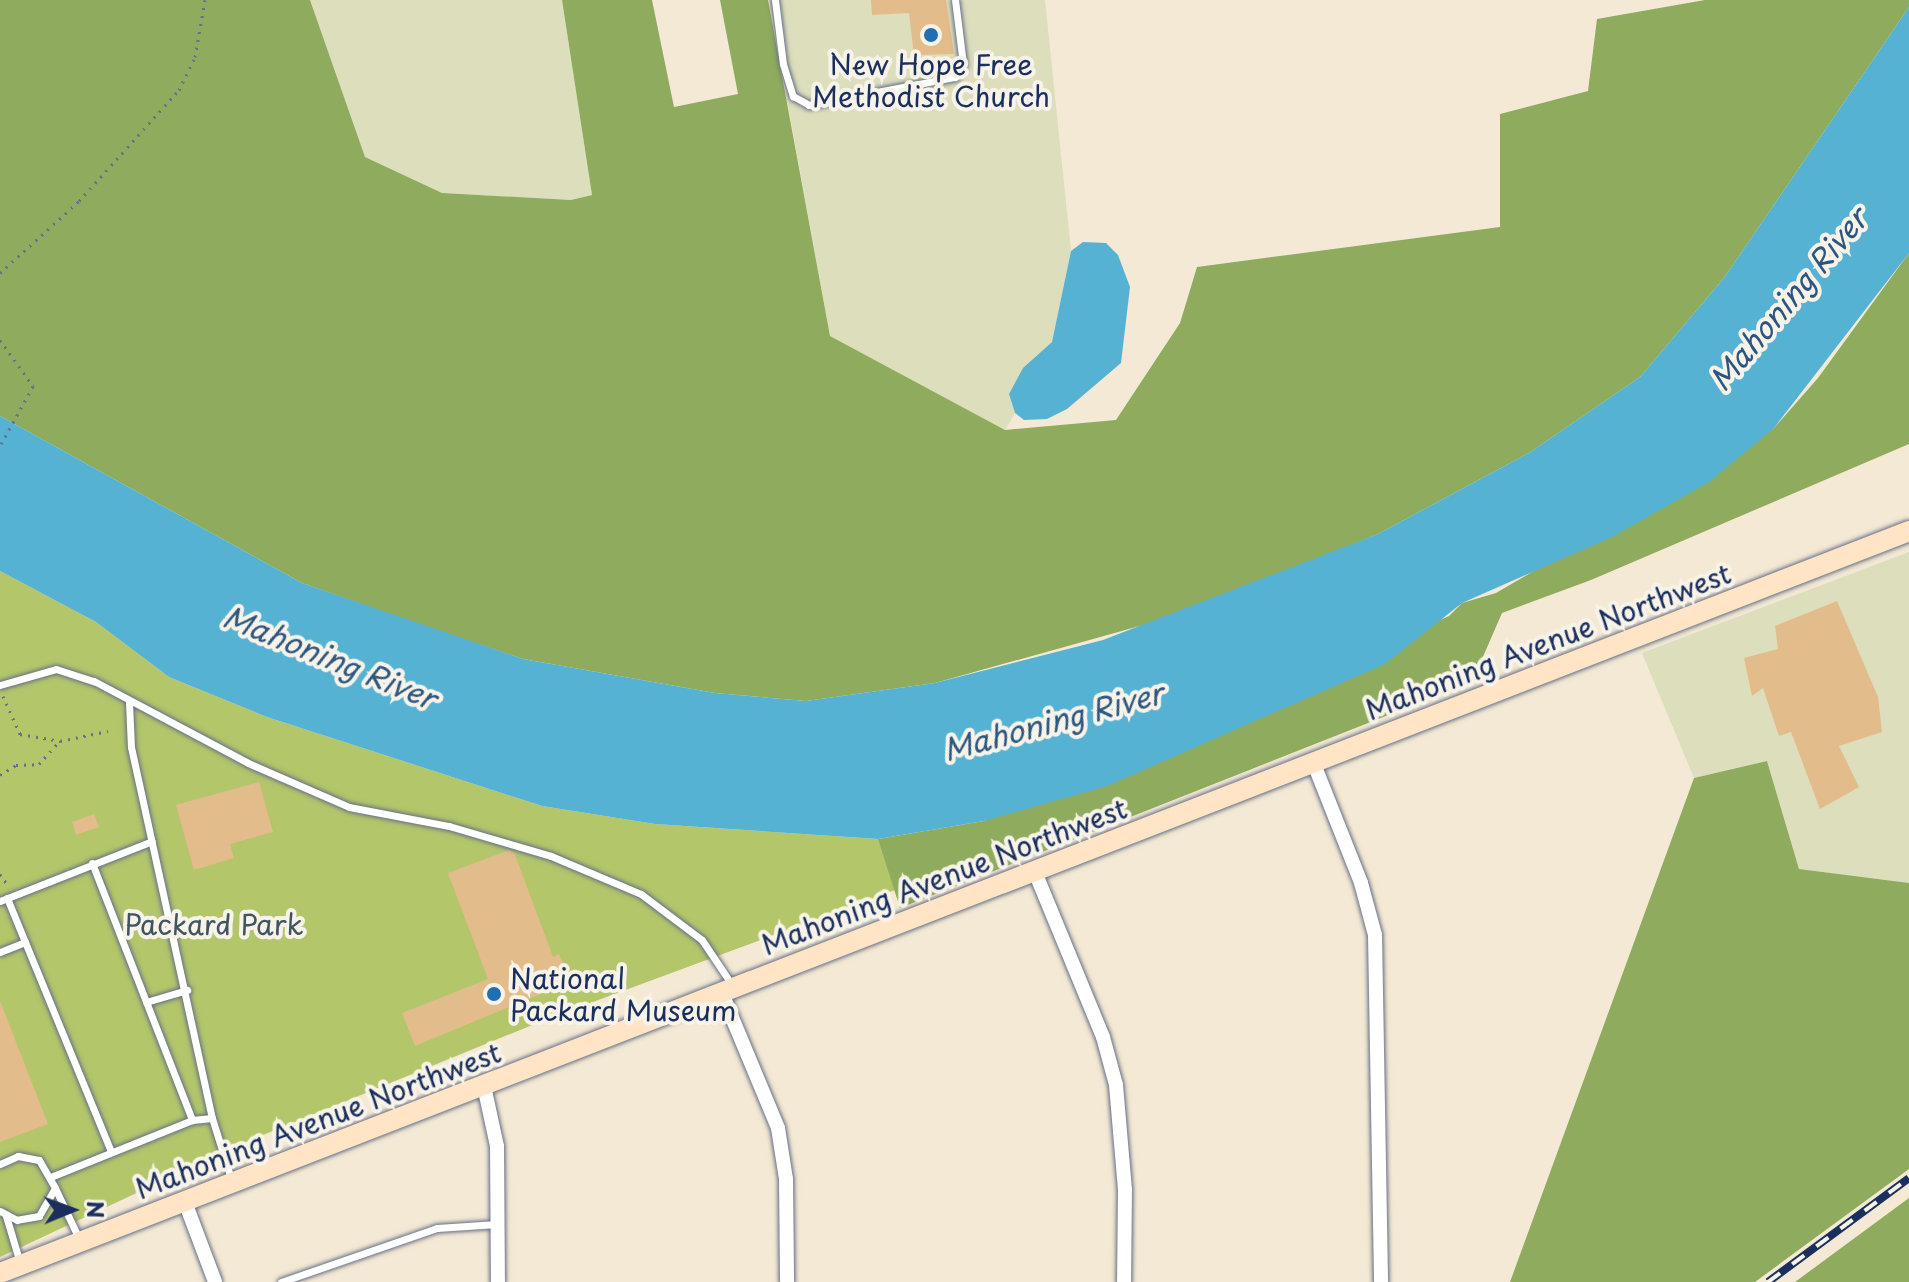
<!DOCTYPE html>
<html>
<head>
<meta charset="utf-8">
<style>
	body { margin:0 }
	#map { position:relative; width:1909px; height:1282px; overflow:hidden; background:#f4e9d4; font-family:"Playpen Sans",sans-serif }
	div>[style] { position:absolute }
	.built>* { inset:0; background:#dcdebc }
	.green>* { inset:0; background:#b3c66a }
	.forest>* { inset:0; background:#8eab5e }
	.water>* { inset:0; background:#55b2d3 }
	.building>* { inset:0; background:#e3bc8b }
	.path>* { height:3px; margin-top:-1.5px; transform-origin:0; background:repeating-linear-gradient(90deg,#677087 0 2px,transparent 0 8px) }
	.roads { filter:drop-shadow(0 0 2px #677087) drop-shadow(0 0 2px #677087) }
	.lane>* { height:7px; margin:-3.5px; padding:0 3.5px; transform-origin:3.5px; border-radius:3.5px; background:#fff }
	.street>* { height:14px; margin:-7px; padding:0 7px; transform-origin:7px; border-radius:7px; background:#fff }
	.secondary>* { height:20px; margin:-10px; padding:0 10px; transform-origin:10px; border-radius:10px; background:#ffe4c6 }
	.rail>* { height:8px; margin-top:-4px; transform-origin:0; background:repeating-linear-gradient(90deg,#f7f3e8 0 15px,#1b2f5e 0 30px); box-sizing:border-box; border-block:2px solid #1b2f5e }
	.dots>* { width:22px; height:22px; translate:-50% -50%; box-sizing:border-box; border:4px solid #f7f3e8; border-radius:50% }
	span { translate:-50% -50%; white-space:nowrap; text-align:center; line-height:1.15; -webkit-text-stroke:8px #f7f3e8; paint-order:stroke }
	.poi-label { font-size:28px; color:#1b2f5e }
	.left { translate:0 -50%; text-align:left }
	.street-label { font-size:28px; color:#1b2f5e }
	.park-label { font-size:28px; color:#415561 }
	.water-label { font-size:30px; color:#2c5681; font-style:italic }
	.north { position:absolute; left:32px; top:1170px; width:80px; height:80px; -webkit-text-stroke:6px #f7f3e8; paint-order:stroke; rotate:89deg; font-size:22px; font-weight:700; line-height:32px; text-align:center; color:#1b2f5e }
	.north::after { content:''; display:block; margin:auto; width:28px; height:36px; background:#1b2f5e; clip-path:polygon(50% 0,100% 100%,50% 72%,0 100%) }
</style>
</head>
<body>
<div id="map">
	<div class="built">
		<i style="clip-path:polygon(310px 0,562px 0,592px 195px,571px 200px,442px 193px,365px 157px)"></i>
		<i style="clip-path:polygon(769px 0,1045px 0,1071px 251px,1052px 342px,1023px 368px,1009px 394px,1015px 413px,1005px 430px,830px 336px)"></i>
		<i style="clip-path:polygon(1909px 552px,1909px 883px,1799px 869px,1767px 761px,1694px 778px,1642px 653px)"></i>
	</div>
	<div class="green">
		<i style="clip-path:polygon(0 571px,96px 622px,169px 677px,267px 717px,542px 806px,655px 824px,878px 839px,898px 889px,547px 1019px,241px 1144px,0 1257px)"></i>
	</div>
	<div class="forest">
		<i style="clip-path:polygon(0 0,310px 0,365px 157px,442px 193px,571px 200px,592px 195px,562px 0,652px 0,674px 107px,738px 94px,720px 0,768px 0,830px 336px,1005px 430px,1116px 420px,1180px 323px,1197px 267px,1500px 227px,1500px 114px,1588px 91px,1597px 19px,1705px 0,1909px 0,1909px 7px,1724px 278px,1640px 377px,1529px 453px,1378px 534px,1179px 615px,935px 683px,806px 701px,715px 693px,523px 659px,410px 621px,302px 583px,0 416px)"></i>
		<i style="clip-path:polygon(1909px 253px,1909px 444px,1591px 580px,1502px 613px,1472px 682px,900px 908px,878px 839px,984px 821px,1449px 616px,1462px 603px,1496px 593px,1750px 445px,1774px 428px,1818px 378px)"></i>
		<i style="clip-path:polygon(1767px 761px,1799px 869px,1909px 883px,1909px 1169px,1755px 1282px,1510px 1282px,1694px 778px)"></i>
		<i style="clip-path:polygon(1909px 1198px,1909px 1282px,1795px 1282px)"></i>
	</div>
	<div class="water">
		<i style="clip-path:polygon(1909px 7px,1909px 253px,1774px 428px,1709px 482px,1612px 537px,1462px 603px,1385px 664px,1107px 786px,984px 821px,878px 839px,655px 824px,542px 806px,267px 717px,169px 677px,96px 622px,0 571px,0 416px,302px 583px,523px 659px,715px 693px,806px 701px,935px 683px,1103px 640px,1378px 534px,1529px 453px,1640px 377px,1724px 278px)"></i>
		<i style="clip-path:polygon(1083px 242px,1106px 243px,1118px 255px,1130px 287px,1121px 363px,1067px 409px,1047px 419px,1024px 420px,1015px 413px,1009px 394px,1023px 368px,1052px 342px,1071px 251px)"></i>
	</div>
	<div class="building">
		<i style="clip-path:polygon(871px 0,946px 0,954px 54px,914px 55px,909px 13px,872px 15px)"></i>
		<i style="clip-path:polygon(1837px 601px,1878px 697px,1882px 732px,1839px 746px,1859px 787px,1820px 809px,1791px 732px,1779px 736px,1763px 688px,1752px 696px,1744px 658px,1778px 649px,1775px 626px)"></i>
		<i style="clip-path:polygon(259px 782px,273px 832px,230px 844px,234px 858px,194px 870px,176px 805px)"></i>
		<i style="clip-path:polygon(94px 814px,99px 827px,76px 835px,72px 822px)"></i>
		<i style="clip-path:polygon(509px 850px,514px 852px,553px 957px,559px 954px,566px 969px,560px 973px,565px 984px,415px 1046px,402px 1013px,488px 979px,448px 873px)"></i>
		<i style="clip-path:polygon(0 1001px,48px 1124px,0 1142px)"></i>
	</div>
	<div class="path">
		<i style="left:0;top:273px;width:107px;rotate:-42.3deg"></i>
		<i style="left:79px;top:201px;width:149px;rotate:-48deg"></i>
		<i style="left:179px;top:90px;width:37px;rotate:-64deg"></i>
		<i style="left:195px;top:57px;width:58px;rotate:-80deg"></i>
		<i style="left:0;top:340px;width:57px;rotate:54.3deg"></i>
		<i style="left:33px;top:386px;width:68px;rotate:118.8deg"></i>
		<i style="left:3px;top:696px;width:42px;rotate:65.9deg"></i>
		<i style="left:20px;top:734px;width:41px;rotate:9.9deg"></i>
		<i style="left:60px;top:741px;width:49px;rotate:-11.8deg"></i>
		<i style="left:0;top:775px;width:19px;rotate:-32deg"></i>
		<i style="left:16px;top:765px;width:23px;rotate:-2deg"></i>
		<i style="left:39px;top:764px;width:31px;rotate:-48deg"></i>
		<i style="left:0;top:874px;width:12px;rotate:55deg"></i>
	</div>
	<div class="roads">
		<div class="lane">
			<i style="left:775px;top:0;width:64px;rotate:82.9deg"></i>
			<i style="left:783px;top:64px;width:34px;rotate:73deg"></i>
			<i style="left:793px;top:96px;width:18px;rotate:29deg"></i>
			<i style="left:809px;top:105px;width:149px;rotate:-10.9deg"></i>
			<i style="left:955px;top:77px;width:15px;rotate:-58deg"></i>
			<i style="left:963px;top:64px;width:64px;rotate:-97.1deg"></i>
			<i style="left:0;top:685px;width:58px;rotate:-15.9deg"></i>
			<i style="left:56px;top:669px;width:40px;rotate:18deg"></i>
			<i style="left:94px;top:681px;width:174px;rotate:28deg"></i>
			<i style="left:248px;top:763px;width:110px;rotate:23.5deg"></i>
			<i style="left:349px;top:807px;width:102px;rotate:10.8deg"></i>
			<i style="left:449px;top:826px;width:106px;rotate:16.4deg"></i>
			<i style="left:551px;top:856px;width:98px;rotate:22.9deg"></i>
			<i style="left:641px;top:894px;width:76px;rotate:37deg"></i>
			<i style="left:702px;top:940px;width:54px;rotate:56.3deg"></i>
			<i style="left:129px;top:702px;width:45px;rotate:87.5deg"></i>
			<i style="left:131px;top:747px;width:380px;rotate:77.7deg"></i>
			<i style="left:92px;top:863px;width:276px;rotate:68.7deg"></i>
			<i style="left:7px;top:898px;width:274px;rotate:67.7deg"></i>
			<i style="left:0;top:901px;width:163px;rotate:-21.5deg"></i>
			<i style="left:0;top:952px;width:27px;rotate:-22deg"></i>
			<i style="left:146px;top:1002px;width:43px;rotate:-16.3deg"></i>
			<i style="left:0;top:1164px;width:20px;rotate:-24deg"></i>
			<i style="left:18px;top:1156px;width:21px;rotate:11deg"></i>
			<i style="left:39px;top:1160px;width:32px;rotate:60deg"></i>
			<i style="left:55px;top:1188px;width:32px;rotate:120deg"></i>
			<i style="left:39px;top:1216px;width:22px;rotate:170deg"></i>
			<i style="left:17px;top:1220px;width:19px;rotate:-152deg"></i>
			<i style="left:53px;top:1176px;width:150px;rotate:-21.9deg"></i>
			<i style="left:192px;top:1120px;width:20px;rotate:-6deg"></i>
			<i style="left:212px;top:1118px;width:67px;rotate:72.6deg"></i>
			<i style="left:55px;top:1188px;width:59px;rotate:64.7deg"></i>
			<i style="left:6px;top:1216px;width:49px;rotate:73.4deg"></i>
			<i style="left:281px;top:1282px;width:165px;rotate:-19.1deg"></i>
			<i style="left:437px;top:1228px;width:60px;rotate:-3.8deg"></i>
		</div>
		<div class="street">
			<i style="left:1314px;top:764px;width:128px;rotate:68.4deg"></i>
			<i style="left:1361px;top:883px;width:54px;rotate:74.9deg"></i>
			<i style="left:1375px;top:935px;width:347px;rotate:89deg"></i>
			<i style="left:1035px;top:872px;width:178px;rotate:67.6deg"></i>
			<i style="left:1103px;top:1037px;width:50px;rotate:74.8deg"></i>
			<i style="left:1116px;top:1085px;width:105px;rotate:85.1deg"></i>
			<i style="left:1125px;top:1190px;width:92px;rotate:90.6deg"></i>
			<i style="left:721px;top:991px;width:148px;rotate:67.4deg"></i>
			<i style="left:778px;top:1128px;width:52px;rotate:81.1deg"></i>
			<i style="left:786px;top:1179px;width:103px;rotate:89.4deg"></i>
			<i style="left:484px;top:1086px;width:61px;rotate:77.8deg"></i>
			<i style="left:497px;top:1146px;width:136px;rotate:89.6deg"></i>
			<i style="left:185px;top:1202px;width:85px;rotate:69.4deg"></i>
		</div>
		<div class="secondary">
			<i style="left:0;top:1273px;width:2048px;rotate:-21.24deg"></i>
		</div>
	</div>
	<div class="rail">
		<i style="left:1768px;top:1282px;width:175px;rotate:-36.4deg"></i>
	</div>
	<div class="dots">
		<i style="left:931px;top:35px;background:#1f6fb2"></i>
		<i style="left:494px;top:994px;background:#1f6fb2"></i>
	</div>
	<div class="poi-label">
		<span style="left:931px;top:80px">New Hope Free<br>Methodist Church</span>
		<span class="left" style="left:510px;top:994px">National<br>Packard Museum</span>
	</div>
	<div class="street-label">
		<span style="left:1548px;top:641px;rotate:-21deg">Mahoning Avenue Northwest</span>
		<span style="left:944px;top:876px;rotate:-21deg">Mahoning Avenue Northwest</span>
		<span style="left:318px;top:1120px;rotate:-21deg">Mahoning Avenue Northwest</span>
	</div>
	<div class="park-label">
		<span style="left:214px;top:924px">Packard Park</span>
	</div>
	<div class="water-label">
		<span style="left:1788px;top:299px;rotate:-50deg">Mahoning River</span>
		<span style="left:330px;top:657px;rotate:22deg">Mahoning River</span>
		<span style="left:1053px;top:721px;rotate:-15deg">Mahoning River</span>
	</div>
	<div class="north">N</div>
</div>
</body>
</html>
